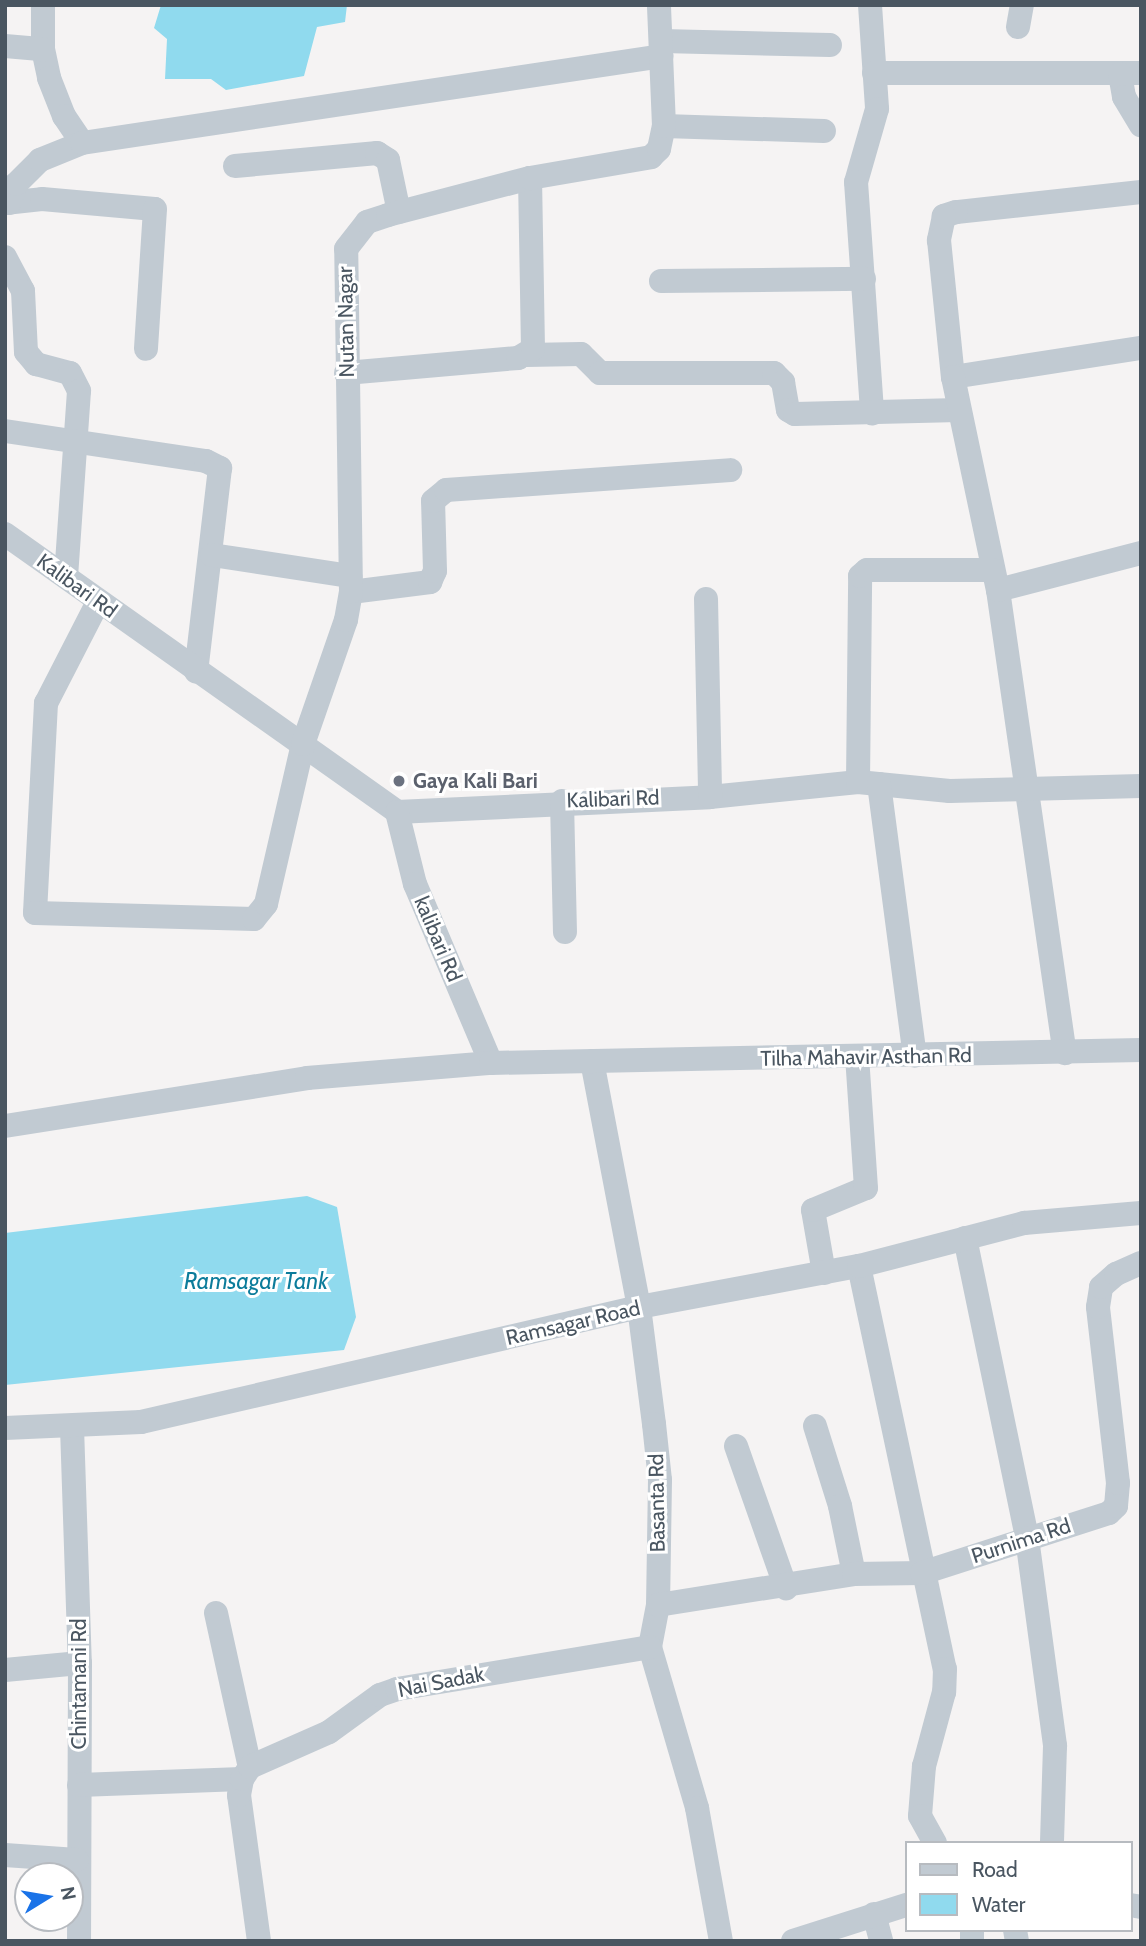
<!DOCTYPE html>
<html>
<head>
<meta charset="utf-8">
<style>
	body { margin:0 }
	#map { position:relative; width:1146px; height:1946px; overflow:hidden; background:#f5f3f3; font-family:Cabin,sans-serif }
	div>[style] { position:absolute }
	.water>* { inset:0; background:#90daee }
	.minor>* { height:24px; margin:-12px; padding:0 12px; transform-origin:12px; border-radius:12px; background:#c1cad2 }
	.dots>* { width:19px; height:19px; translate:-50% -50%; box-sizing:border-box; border:4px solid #fff; border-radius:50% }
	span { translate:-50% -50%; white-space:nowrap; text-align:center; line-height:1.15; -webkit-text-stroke:6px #fff; paint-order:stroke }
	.street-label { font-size:21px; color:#4a5661 }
	.worship-label { font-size:21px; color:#5b616d; font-weight:700 }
	.left { translate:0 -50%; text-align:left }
	.water-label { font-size:23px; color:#0c7c9b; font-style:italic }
	.frame { position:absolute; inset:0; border:7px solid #4a5661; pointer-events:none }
	.legend { position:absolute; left:905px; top:1841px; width:228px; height:91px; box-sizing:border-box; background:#fff; border:2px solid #b7bbc0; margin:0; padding:9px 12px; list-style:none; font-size:21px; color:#4a5661 }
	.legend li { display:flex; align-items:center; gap:14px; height:35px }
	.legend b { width:35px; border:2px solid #b7bbc0 }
	.north { position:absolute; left:14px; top:1862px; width:70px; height:70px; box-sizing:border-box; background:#fff; border:2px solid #b7bbc0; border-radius:50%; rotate:79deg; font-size:19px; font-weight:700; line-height:28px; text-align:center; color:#4a5661 }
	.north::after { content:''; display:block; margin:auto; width:24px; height:32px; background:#1a73e8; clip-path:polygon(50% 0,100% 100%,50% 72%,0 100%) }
</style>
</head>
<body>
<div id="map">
	<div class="water">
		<i style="clip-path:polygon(161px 5px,347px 5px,345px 22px,317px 27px,304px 76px,226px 90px,211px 79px,165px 79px,167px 39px,154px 28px)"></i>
		<i style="clip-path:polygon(307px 1196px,337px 1207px,356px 1317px,344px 1350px,5px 1385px,5px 1233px)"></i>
	</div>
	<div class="minor">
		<i style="left:43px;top:5px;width:44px;rotate:90deg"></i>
		<i style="left:43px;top:49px;width:30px;rotate:78deg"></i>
		<i style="left:49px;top:78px;width:41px;rotate:68.5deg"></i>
		<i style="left:64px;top:116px;width:32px;rotate:56deg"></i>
		<i style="left:870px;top:5px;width:104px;rotate:86.1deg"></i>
		<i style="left:877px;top:109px;width:76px;rotate:106deg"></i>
		<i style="left:856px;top:182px;width:232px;rotate:86deg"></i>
		<i style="left:1018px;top:27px;width:22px;rotate:-80deg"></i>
		<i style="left:662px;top:41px;width:168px;rotate:1.4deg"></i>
		<i style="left:5px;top:46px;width:38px;rotate:5deg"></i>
		<i style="left:874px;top:73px;width:267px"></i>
		<i style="left:1120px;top:74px;width:23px;rotate:80deg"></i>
		<i style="left:1124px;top:97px;width:33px;rotate:59deg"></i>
		<i style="left:664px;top:126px;width:160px;rotate:1.8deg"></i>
		<i style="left:235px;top:166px;width:143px;rotate:-5.2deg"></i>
		<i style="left:377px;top:153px;width:13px;rotate:32deg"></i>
		<i style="left:388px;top:160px;width:53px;rotate:78.1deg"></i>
		<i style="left:1141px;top:192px;width:186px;rotate:173.8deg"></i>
		<i style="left:956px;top:212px;width:13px;rotate:162deg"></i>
		<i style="left:944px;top:216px;width:25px;rotate:102deg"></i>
		<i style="left:939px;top:240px;width:138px;rotate:84.2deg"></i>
		<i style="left:953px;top:377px;width:190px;rotate:-8.8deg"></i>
		<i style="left:5px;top:203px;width:37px;rotate:-6deg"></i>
		<i style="left:42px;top:199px;width:113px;rotate:5.1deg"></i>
		<i style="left:155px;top:209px;width:140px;rotate:93.7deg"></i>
		<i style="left:9px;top:203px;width:20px;rotate:-70deg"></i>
		<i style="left:16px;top:184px;width:34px;rotate:-45deg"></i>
		<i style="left:40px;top:160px;width:45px;rotate:-22deg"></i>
		<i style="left:82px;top:143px;width:586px;rotate:-8.53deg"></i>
		<i style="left:5px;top:257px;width:38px;rotate:62deg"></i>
		<i style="left:23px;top:291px;width:61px;rotate:87.2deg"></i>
		<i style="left:26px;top:352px;width:16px;rotate:50deg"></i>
		<i style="left:36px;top:364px;width:35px;rotate:15deg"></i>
		<i style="left:70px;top:373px;width:20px;rotate:63deg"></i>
		<i style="left:79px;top:391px;width:185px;rotate:94deg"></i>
		<i style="left:661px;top:281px;width:203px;rotate:-0.6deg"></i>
		<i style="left:526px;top:355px;width:55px;rotate:-1deg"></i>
		<i style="left:581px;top:354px;width:27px;rotate:45deg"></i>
		<i style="left:600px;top:373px;width:174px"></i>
		<i style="left:774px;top:373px;width:13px;rotate:45deg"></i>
		<i style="left:783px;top:382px;width:28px;rotate:80deg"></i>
		<i style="left:788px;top:410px;width:8px;rotate:30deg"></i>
		<i style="left:795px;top:414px;width:164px;rotate:-1.4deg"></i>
		<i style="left:346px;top:373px;width:173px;rotate:-5deg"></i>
		<i style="left:518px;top:358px;width:17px;rotate:-31deg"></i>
		<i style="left:533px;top:349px;width:171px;rotate:-91deg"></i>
		<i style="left:953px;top:377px;width:218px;rotate:78.1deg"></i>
		<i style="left:998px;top:590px;width:468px;rotate:81.8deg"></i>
		<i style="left:5px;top:431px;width:203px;rotate:8.5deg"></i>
		<i style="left:206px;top:461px;width:16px;rotate:27deg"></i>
		<i style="left:220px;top:468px;width:205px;rotate:96.7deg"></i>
		<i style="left:5px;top:534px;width:481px;rotate:35.3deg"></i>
		<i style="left:397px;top:812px;width:313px;rotate:-2.7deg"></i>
		<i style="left:710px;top:797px;width:149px;rotate:-5.8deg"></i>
		<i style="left:858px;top:782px;width:92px;rotate:5.6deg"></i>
		<i style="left:950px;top:791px;width:191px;rotate:-1.5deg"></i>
		<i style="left:212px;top:555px;width:140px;rotate:8.7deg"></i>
		<i style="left:998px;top:590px;width:148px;rotate:-14.5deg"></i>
		<i style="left:351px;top:592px;width:80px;rotate:-7.2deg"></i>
		<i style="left:430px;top:582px;width:12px;rotate:-66deg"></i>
		<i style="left:435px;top:571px;width:70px;rotate:-91.6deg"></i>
		<i style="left:433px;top:501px;width:17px;rotate:-40deg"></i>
		<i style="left:446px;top:490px;width:285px;rotate:-4deg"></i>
		<i style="left:706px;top:599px;width:198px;rotate:88.8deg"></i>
		<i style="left:98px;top:602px;width:114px;rotate:117.2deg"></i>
		<i style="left:46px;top:703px;width:210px;rotate:93deg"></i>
		<i style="left:35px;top:913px;width:219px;rotate:1.6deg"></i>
		<i style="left:254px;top:919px;width:19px;rotate:-51deg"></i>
		<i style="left:266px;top:904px;width:164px;rotate:-77deg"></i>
		<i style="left:303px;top:744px;width:131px;rotate:-70.9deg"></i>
		<i style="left:346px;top:620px;width:28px;rotate:-80deg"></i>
		<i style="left:351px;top:592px;width:343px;rotate:-90.8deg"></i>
		<i style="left:346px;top:249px;width:34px;rotate:-52deg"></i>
		<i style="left:367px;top:222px;width:22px;rotate:-18deg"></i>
		<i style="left:388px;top:215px;width:147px;rotate:-14.6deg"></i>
		<i style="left:530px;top:178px;width:123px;rotate:-9.8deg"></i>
		<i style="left:651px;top:157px;width:11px;rotate:-45deg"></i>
		<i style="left:659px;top:149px;width:24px;rotate:-78deg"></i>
		<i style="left:664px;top:126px;width:121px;rotate:-92.4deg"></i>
		<i style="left:858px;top:782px;width:206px;rotate:-89.4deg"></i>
		<i style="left:860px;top:576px;width:9px;rotate:-41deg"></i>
		<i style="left:867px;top:570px;width:126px"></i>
		<i style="left:879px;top:784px;width:274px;rotate:82.5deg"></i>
		<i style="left:562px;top:801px;width:131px;rotate:88.7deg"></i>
		<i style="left:397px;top:812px;width:74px;rotate:76deg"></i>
		<i style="left:415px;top:884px;width:194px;rotate:67deg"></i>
		<i style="left:592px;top:1061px;width:250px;rotate:79.2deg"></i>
		<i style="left:639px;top:1307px;width:118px;rotate:82.7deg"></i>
		<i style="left:654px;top:1424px;width:56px;rotate:83.9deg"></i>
		<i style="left:660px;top:1480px;width:125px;rotate:90.9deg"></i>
		<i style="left:658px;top:1605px;width:43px;rotate:100.8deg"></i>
		<i style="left:650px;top:1647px;width:168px;rotate:73.7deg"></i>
		<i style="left:697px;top:1808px;width:135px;rotate:79.8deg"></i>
		<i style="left:5px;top:1126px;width:306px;rotate:-9deg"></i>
		<i style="left:307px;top:1078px;width:185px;rotate:-4.7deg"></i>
		<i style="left:491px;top:1063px;width:650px;rotate:-1.15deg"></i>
		<i style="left:965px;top:1238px;width:306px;rotate:78.3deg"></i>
		<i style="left:1027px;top:1538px;width:210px;rotate:82.3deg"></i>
		<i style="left:1055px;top:1746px;width:97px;rotate:91.8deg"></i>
		<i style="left:859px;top:1266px;width:412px;rotate:78deg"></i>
		<i style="left:945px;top:1669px;width:23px;rotate:92deg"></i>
		<i style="left:944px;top:1692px;width:77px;rotate:105.1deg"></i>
		<i style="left:924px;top:1766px;width:50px;rotate:94.6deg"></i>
		<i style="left:920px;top:1816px;width:31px;rotate:61deg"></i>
		<i style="left:824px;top:1273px;width:64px;rotate:-99.9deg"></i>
		<i style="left:813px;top:1210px;width:57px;rotate:-22.5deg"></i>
		<i style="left:866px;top:1188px;width:131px;rotate:-93.9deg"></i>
		<i style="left:815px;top:1426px;width:84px;rotate:72.6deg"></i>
		<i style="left:840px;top:1506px;width:69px;rotate:78.4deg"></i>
		<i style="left:72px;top:1427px;width:236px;rotate:88.1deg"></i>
		<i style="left:80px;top:1663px;width:278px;rotate:90.2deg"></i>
		<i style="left:5px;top:1428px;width:136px;rotate:-2.5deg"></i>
		<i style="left:141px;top:1422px;width:511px;rotate:-13deg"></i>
		<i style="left:639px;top:1307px;width:224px;rotate:-10.6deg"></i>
		<i style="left:859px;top:1266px;width:171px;rotate:-14.6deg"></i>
		<i style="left:1024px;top:1223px;width:117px;rotate:-4.9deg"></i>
		<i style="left:736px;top:1446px;width:151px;rotate:70.6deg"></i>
		<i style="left:658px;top:1605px;width:198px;rotate:-9deg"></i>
		<i style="left:854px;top:1574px;width:68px;rotate:-0.8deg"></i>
		<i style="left:922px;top:1573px;width:196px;rotate:-17.8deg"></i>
		<i style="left:1109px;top:1513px;width:10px;rotate:-45deg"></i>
		<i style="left:1116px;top:1506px;width:23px;rotate:-85deg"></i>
		<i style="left:1118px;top:1483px;width:177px;rotate:-96.5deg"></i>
		<i style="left:1098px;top:1307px;width:20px;rotate:-81deg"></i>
		<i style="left:1101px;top:1287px;width:20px;rotate:-41deg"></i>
		<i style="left:1116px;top:1274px;width:27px;rotate:-24deg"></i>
		<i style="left:216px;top:1613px;width:158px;rotate:77.6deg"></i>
		<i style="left:5px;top:1670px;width:75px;rotate:-5.3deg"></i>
		<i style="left:79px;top:1785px;width:163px;rotate:-2.1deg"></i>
		<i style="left:5px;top:1855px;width:72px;rotate:4deg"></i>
		<i style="left:1130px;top:1905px;width:11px;rotate:10deg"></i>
		<i style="left:874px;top:1914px;width:28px;rotate:75deg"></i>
		<i style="left:972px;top:1930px;width:11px;rotate:90deg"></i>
		<i style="left:1015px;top:1930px;width:11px;rotate:80deg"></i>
		<i style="left:259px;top:1941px;width:147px;rotate:-97.8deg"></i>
		<i style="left:239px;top:1795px;width:16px;rotate:-79deg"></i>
		<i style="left:242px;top:1779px;width:14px;rotate:-56deg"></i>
		<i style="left:250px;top:1767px;width:86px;rotate:-23.9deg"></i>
		<i style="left:329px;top:1732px;width:63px;rotate:-36deg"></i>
		<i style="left:380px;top:1695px;width:18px;rotate:-19deg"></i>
		<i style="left:397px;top:1689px;width:256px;rotate:-9.4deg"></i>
		<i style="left:793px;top:1941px;width:119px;rotate:-17.7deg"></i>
	</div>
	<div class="dots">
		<i style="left:399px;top:781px;background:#6b7280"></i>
	</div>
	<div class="street-label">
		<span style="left:346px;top:322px;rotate:-91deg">Nutan Nagar</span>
		<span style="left:77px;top:586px;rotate:36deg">Kalibari Rd</span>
		<span style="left:613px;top:799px;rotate:-2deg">Kalibari Rd</span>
		<span style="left:438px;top:939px;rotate:67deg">kalibari Rd</span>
		<span style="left:866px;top:1057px;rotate:-1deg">Tilha Mahavir Asthan Rd</span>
		<span style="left:573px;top:1323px;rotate:-13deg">Ramsagar Road</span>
		<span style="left:657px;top:1503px;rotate:-91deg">Basanta Rd</span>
		<span style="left:1021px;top:1541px;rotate:-18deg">Purnima Rd</span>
		<span style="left:441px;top:1682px;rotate:-11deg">Nai Sadak</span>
		<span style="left:79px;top:1684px;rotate:-90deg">Chintamani Rd</span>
	</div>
	<div class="worship-label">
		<span class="left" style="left:413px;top:781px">Gaya Kali Bari</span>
	</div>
	<div class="water-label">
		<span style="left:256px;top:1281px">Ramsagar Tank</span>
	</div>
	<div class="frame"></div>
	<ul class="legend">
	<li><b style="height:9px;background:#c1cad2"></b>Road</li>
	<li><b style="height:19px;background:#90daee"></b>Water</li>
	</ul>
	<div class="north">N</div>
</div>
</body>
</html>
